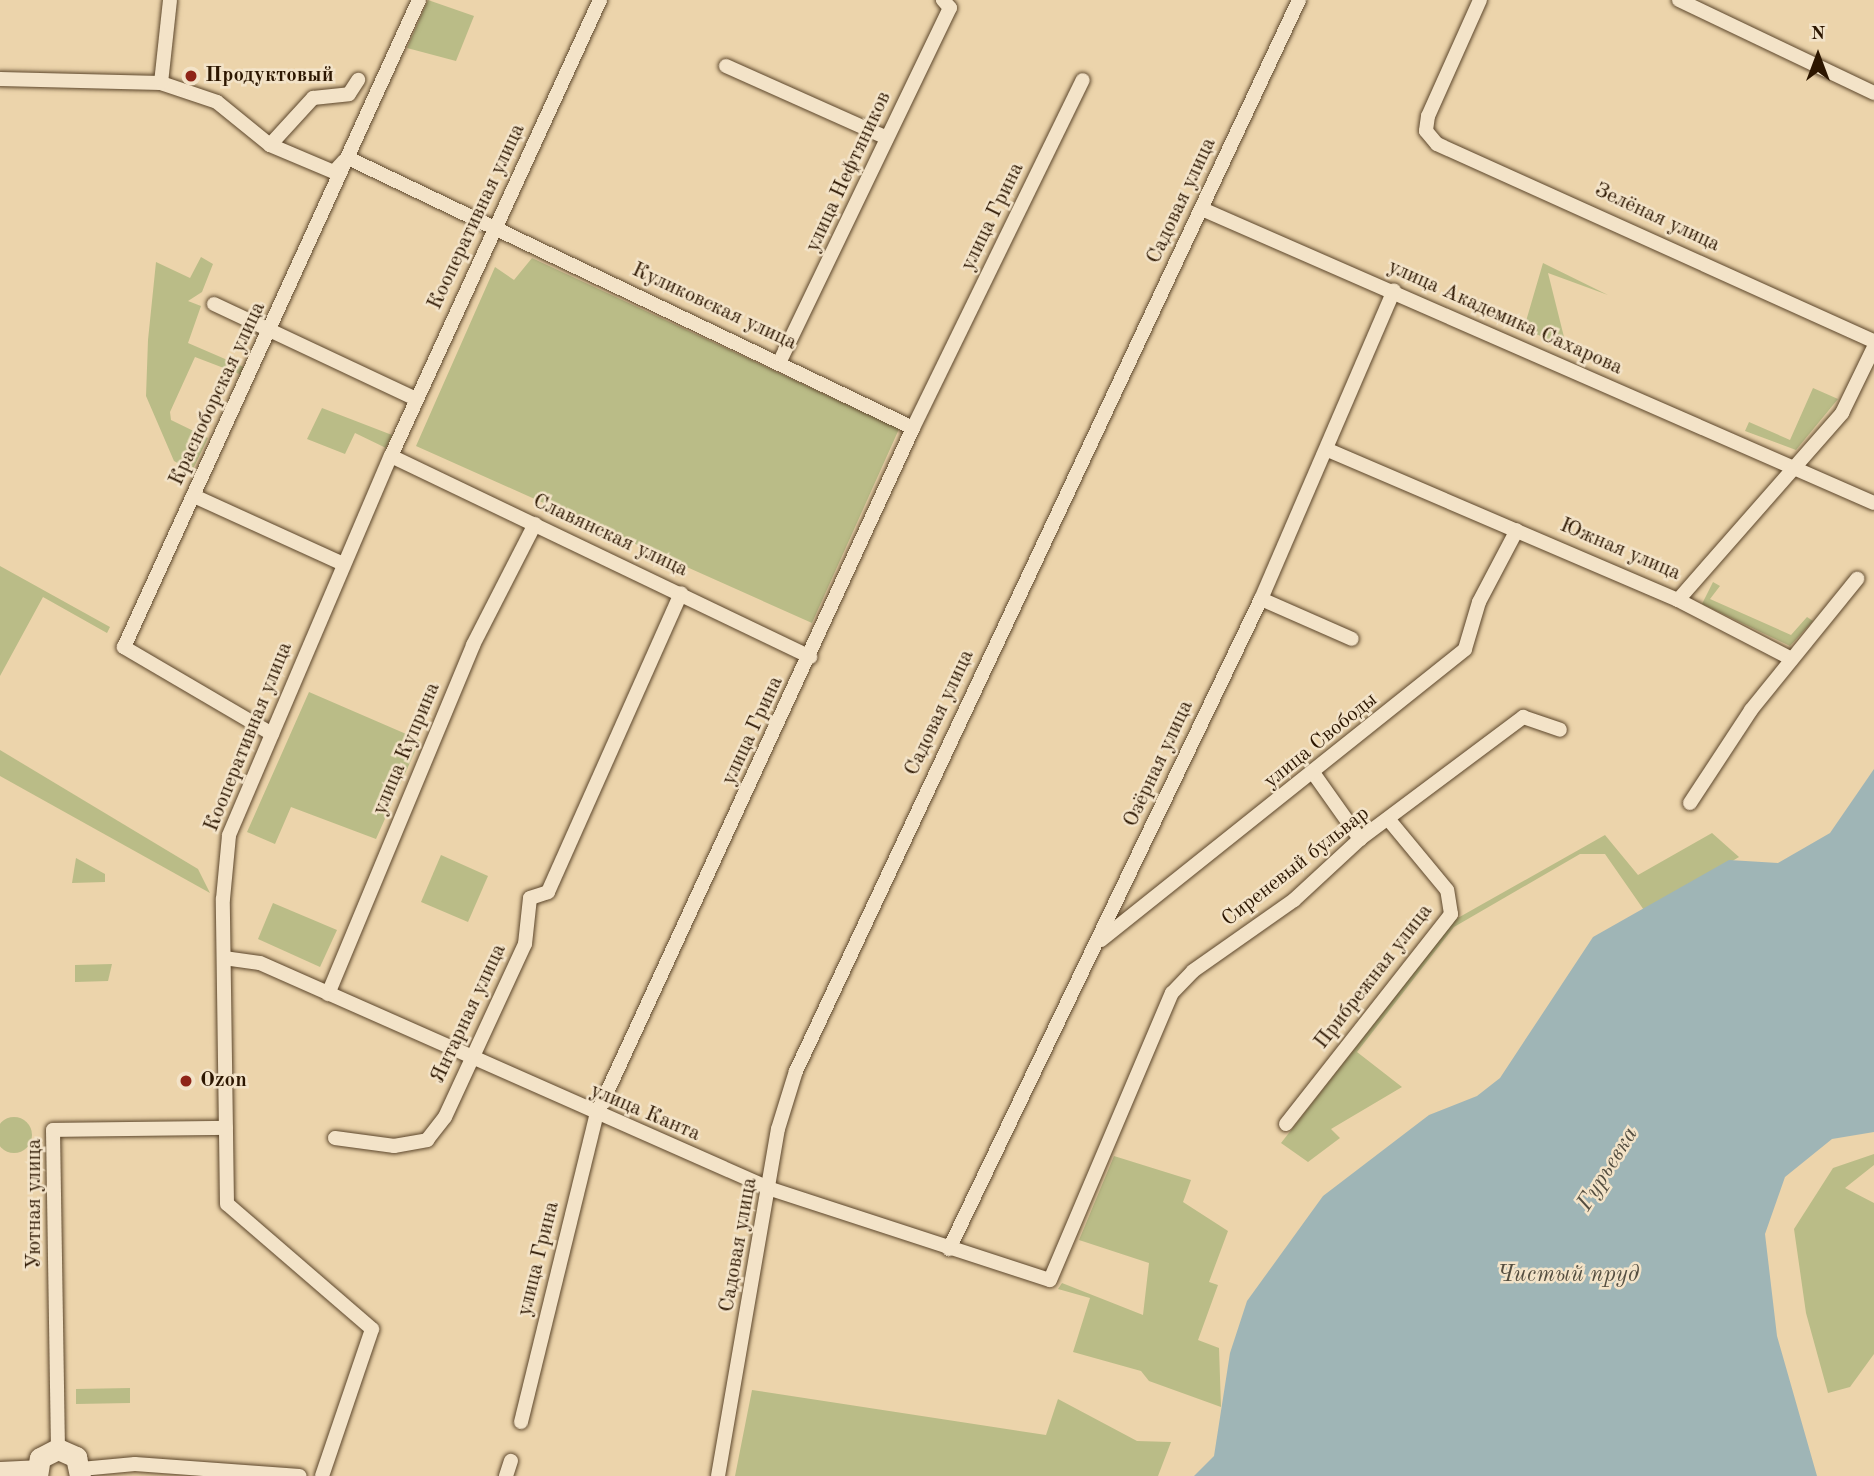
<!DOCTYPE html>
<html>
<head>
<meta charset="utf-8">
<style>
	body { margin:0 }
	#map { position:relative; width:1874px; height:1476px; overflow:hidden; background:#ecd4ab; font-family:"Old Standard TT",serif }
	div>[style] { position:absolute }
	.green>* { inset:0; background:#babc87 }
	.round { border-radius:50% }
	.water>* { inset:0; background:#9fb5b6 }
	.roads { filter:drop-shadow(0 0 2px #5c462b) drop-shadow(0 0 2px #5c462b) }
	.street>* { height:14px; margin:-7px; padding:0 7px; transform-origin:7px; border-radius:7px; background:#f3e3c8 }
	.secondary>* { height:21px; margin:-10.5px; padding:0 10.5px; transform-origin:10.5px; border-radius:10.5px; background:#f3e3c8 }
	.dots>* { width:19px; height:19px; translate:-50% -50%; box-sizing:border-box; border:4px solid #f3e3c8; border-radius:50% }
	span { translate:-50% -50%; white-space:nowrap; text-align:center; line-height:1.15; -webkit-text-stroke:5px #f3e3c8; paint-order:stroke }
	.poi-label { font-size:21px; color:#2c1600; font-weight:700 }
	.left { translate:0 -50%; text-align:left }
	.street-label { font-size:21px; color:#2c1600 }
	.water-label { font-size:23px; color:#544e40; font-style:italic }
	.north { position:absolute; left:1783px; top:21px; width:70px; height:70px; -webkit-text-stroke:5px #f3e3c8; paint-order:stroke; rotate:0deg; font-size:19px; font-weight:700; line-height:28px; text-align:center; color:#2c1600 }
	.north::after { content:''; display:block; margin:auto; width:24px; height:32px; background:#2c1600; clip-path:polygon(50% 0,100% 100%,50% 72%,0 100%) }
</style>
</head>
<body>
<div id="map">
	<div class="green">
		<i style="clip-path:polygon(428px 0,474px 16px,456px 61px,407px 48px)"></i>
		<i style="clip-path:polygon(201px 257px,213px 264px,202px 292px,188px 301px,201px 306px,188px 343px,246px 368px,242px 375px,195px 357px,170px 412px,171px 420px,208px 438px,192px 471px,174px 461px,146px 396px,148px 340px,156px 262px,190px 278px)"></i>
		<i style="clip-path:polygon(532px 258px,899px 429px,812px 623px,416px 446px,495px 267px,514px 280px)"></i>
		<i style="clip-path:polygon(1543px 263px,1608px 295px,1548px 273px,1567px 349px,1524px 328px)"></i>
		<i style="clip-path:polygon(1813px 388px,1838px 399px,1796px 450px,1745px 431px,1749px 422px,1790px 440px)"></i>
		<i style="clip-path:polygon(322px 408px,392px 435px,386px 448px,355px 433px,345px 454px,307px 439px)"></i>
		<i style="clip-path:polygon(0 566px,110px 627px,107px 633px,43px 597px,0 676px)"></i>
		<i style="clip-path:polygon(1713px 582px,1720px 586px,1710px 599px,1791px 635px,1807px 617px,1813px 621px,1790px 646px,1702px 604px)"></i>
		<i style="clip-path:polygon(309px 692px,420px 740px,376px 839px,291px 807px,275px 844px,247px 832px)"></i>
		<i style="clip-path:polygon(0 750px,198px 869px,210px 893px,0 776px)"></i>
		<i style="clip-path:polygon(1712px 833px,1739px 857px,1646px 913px,1605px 854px,1580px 854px,1454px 927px,1357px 1052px,1402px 1087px,1331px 1129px,1340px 1138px,1308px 1162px,1281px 1143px,1456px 919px,1605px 835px,1638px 875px)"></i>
		<i style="clip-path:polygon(441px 855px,488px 876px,468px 922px,421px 902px)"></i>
		<i style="clip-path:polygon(76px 858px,105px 874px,105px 882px,72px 883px)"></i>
		<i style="clip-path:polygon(273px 903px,337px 930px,320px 967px,258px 939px)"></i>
		<i style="clip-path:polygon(112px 964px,108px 981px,75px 982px,75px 965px)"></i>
		<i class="round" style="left:-4px;top:1117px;width:36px;height:36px"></i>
		<i style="clip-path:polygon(1874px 1154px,1874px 1165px,1845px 1188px,1874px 1203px,1874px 1354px,1850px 1387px,1828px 1393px,1806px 1313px,1794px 1229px,1833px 1168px)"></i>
		<i style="clip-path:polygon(1114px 1156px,1191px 1180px,1183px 1202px,1228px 1231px,1209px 1282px,1218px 1285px,1198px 1340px,1219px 1348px,1221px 1407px,1149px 1381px,1141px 1371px,1073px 1352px,1090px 1298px,1058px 1289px,1062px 1283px,1143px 1315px,1149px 1263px,1079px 1240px)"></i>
		<i style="clip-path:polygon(130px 1388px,130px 1403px,76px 1404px,76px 1389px)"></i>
		<i style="clip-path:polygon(752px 1390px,1046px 1435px,1058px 1399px,1137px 1441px,1171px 1442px,1158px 1476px,735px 1476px)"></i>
	</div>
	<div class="water">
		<i style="clip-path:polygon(1874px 769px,1874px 1132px,1832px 1139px,1785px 1177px,1765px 1234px,1777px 1336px,1817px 1476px,1194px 1476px,1214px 1456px,1230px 1353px,1247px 1301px,1323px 1196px,1429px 1115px,1477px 1096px,1500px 1078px,1593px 937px,1729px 860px,1778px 863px,1830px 833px)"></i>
	</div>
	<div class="roads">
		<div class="street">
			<i style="left:1480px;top:0;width:127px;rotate:114.1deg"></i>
			<i style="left:1428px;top:116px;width:15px;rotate:98deg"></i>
			<i style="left:1426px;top:131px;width:17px;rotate:50deg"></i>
			<i style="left:1437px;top:144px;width:479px;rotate:24.3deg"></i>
			<i style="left:1679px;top:0;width:216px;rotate:25.5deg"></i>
			<i style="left:726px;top:66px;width:176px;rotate:24.1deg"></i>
			<i style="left:0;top:79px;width:161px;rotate:1.4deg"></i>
			<i style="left:161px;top:83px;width:59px;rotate:18.7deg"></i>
			<i style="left:217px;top:102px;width:68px;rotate:39.1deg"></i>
			<i style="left:270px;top:145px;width:69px;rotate:22.9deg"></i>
			<i style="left:334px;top:172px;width:15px;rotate:-48deg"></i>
			<i style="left:161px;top:83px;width:83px;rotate:-83.8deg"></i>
			<i style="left:270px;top:145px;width:64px;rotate:-47.5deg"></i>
			<i style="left:313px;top:98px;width:36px;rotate:-6deg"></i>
			<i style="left:349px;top:94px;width:17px;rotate:-57deg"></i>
			<i style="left:348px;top:158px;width:626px;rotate:25.54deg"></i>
			<i style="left:1202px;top:209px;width:733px;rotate:23.63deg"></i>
			<i style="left:214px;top:304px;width:223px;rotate:25.2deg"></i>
			<i style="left:780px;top:361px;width:392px;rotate:-64.3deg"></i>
			<i style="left:950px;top:8px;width:11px;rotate:-131deg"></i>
			<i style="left:1328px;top:450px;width:381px;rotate:23.2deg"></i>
			<i style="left:1678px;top:600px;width:249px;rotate:-48.7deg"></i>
			<i style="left:1842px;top:413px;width:73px;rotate:-64.1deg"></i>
			<i style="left:391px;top:456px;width:465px;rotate:25.6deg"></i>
			<i style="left:194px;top:496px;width:164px;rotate:24.5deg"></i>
			<i style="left:1261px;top:599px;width:99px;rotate:23.7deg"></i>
			<i style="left:1678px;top:600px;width:128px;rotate:27.4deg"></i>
			<i style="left:272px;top:734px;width:172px;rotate:-149.6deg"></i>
			<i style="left:124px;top:647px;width:711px;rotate:-65.49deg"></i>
			<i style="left:1314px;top:774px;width:80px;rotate:54.7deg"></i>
			<i style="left:1690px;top:803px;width:111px;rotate:-56.7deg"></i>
			<i style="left:1751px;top:710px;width:169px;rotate:-51deg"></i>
			<i style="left:1101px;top:940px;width:466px;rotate:-38.6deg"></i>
			<i style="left:1465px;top:649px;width:49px;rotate:-73.4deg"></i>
			<i style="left:1479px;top:602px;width:81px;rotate:-62.2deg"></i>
			<i style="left:224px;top:958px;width:36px;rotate:8deg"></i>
			<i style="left:260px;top:963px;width:559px;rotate:23.86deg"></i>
			<i style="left:771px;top:1189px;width:293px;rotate:18.1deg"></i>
			<i style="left:1050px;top:1280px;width:312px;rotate:-67deg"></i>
			<i style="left:1172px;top:993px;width:30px;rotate:-46deg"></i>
			<i style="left:1193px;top:971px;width:123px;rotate:-35.1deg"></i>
			<i style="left:1294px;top:900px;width:90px;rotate:-42.7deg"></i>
			<i style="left:1360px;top:839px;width:204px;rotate:-36.8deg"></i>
			<i style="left:1523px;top:717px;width:39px;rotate:19deg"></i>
			<i style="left:328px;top:994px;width:378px;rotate:-67.4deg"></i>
			<i style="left:473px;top:645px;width:136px;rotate:-62.9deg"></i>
			<i style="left:1286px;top:1124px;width:267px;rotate:-51.8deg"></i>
			<i style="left:1451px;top:914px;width:24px;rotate:-99deg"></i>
			<i style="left:1447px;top:890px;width:89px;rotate:-129.6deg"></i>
			<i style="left:335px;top:1138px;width:60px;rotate:7.7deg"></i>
			<i style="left:394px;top:1146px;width:34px;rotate:-10deg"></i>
			<i style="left:427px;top:1140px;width:29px;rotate:-52deg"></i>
			<i style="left:445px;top:1117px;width:191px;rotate:-65.2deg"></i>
			<i style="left:525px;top:944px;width:46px;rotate:-83.8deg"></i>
			<i style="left:530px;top:898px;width:19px;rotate:-18deg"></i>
			<i style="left:548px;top:892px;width:327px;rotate:-66deg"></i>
			<i style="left:949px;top:1249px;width:721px;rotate:-64.36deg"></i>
			<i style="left:1261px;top:599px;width:336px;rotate:-66.7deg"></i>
			<i style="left:521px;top:1422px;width:315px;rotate:-76.2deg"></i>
			<i style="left:596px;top:1116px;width:758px;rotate:-65.26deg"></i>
			<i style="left:913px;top:428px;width:387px;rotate:-64deg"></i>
			<i style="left:58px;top:1449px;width:319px;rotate:-90.9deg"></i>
			<i style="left:53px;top:1130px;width:173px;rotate:-0.7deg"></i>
			<i style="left:81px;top:1469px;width:54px;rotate:-5.3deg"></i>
			<i style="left:135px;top:1464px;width:165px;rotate:4.2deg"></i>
			<i style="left:322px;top:1476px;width:155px;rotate:-71.2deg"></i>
			<i style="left:372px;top:1329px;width:191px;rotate:-139.2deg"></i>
			<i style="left:227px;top:1204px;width:305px;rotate:-90.8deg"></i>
			<i style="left:223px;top:899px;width:64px;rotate:-84.6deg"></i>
			<i style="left:229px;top:835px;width:412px;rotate:-66.9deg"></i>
			<i style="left:391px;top:456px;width:502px;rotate:-65.38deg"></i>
			<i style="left:506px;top:1476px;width:16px;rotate:-72deg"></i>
			<i style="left:718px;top:1476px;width:352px;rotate:-80.2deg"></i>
			<i style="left:778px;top:1129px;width:61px;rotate:-72.8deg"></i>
			<i style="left:796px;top:1071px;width:1183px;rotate:-64.84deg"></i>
		</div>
		<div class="secondary">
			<i style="left:0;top:1472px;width:36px;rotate:-3deg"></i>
			<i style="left:37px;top:1476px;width:18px;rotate:-81deg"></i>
			<i style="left:40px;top:1458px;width:20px;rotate:-27deg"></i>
			<i style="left:58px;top:1449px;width:20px;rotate:24deg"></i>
			<i style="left:76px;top:1457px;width:19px;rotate:78deg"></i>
		</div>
	</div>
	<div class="dots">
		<i style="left:191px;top:76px;background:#8f2418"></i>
		<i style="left:186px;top:1081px;background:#8f2418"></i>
	</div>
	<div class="poi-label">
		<span class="left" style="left:205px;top:76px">Продуктовый</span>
		<span class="left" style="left:200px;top:1081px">Ozon</span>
	</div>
	<div class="street-label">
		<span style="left:849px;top:172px;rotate:-65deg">улица Нефтяников</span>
		<span style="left:1182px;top:201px;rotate:-65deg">Садовая улица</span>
		<span style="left:477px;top:217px;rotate:-65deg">Кооперативная улица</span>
		<span style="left:993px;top:217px;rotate:-64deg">улица Грина</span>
		<span style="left:1657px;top:218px;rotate:25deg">Зелёная улица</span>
		<span style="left:714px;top:307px;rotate:25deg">Куликовская улица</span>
		<span style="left:1505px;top:318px;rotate:24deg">улица Академика Сахарова</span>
		<span style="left:218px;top:394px;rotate:-65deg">Красноборская улица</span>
		<span style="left:610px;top:536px;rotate:25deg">Славянская улица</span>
		<span style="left:1620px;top:550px;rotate:23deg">Южная улица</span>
		<span style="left:940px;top:713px;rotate:-65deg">Садовая улица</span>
		<span style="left:753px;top:731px;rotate:-65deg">улица Грина</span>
		<span style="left:249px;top:737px;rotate:-68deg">Кооперативная улица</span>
		<span style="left:1321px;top:741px;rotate:-39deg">улица Свободы</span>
		<span style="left:407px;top:749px;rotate:-67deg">улица Куприна</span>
		<span style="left:1159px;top:764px;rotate:-65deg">Озёрная улица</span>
		<span style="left:1296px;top:867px;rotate:-38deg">Сиреневый бульвар</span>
		<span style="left:1374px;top:977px;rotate:-52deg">Прибрежная улица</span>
		<span style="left:469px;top:1014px;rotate:-65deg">Янтарная улица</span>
		<span style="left:645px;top:1113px;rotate:23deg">улица Канта</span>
		<span style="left:35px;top:1204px;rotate:-90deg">Уютная улица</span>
		<span style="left:739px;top:1245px;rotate:-80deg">Садовая улица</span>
		<span style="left:539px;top:1259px;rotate:-76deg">улица Грина</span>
	</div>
	<div class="water-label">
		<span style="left:1608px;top:1169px;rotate:-58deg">Гурьевка</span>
		<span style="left:1568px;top:1275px">Чистый пруд</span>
	</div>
	<div class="north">N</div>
</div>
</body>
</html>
